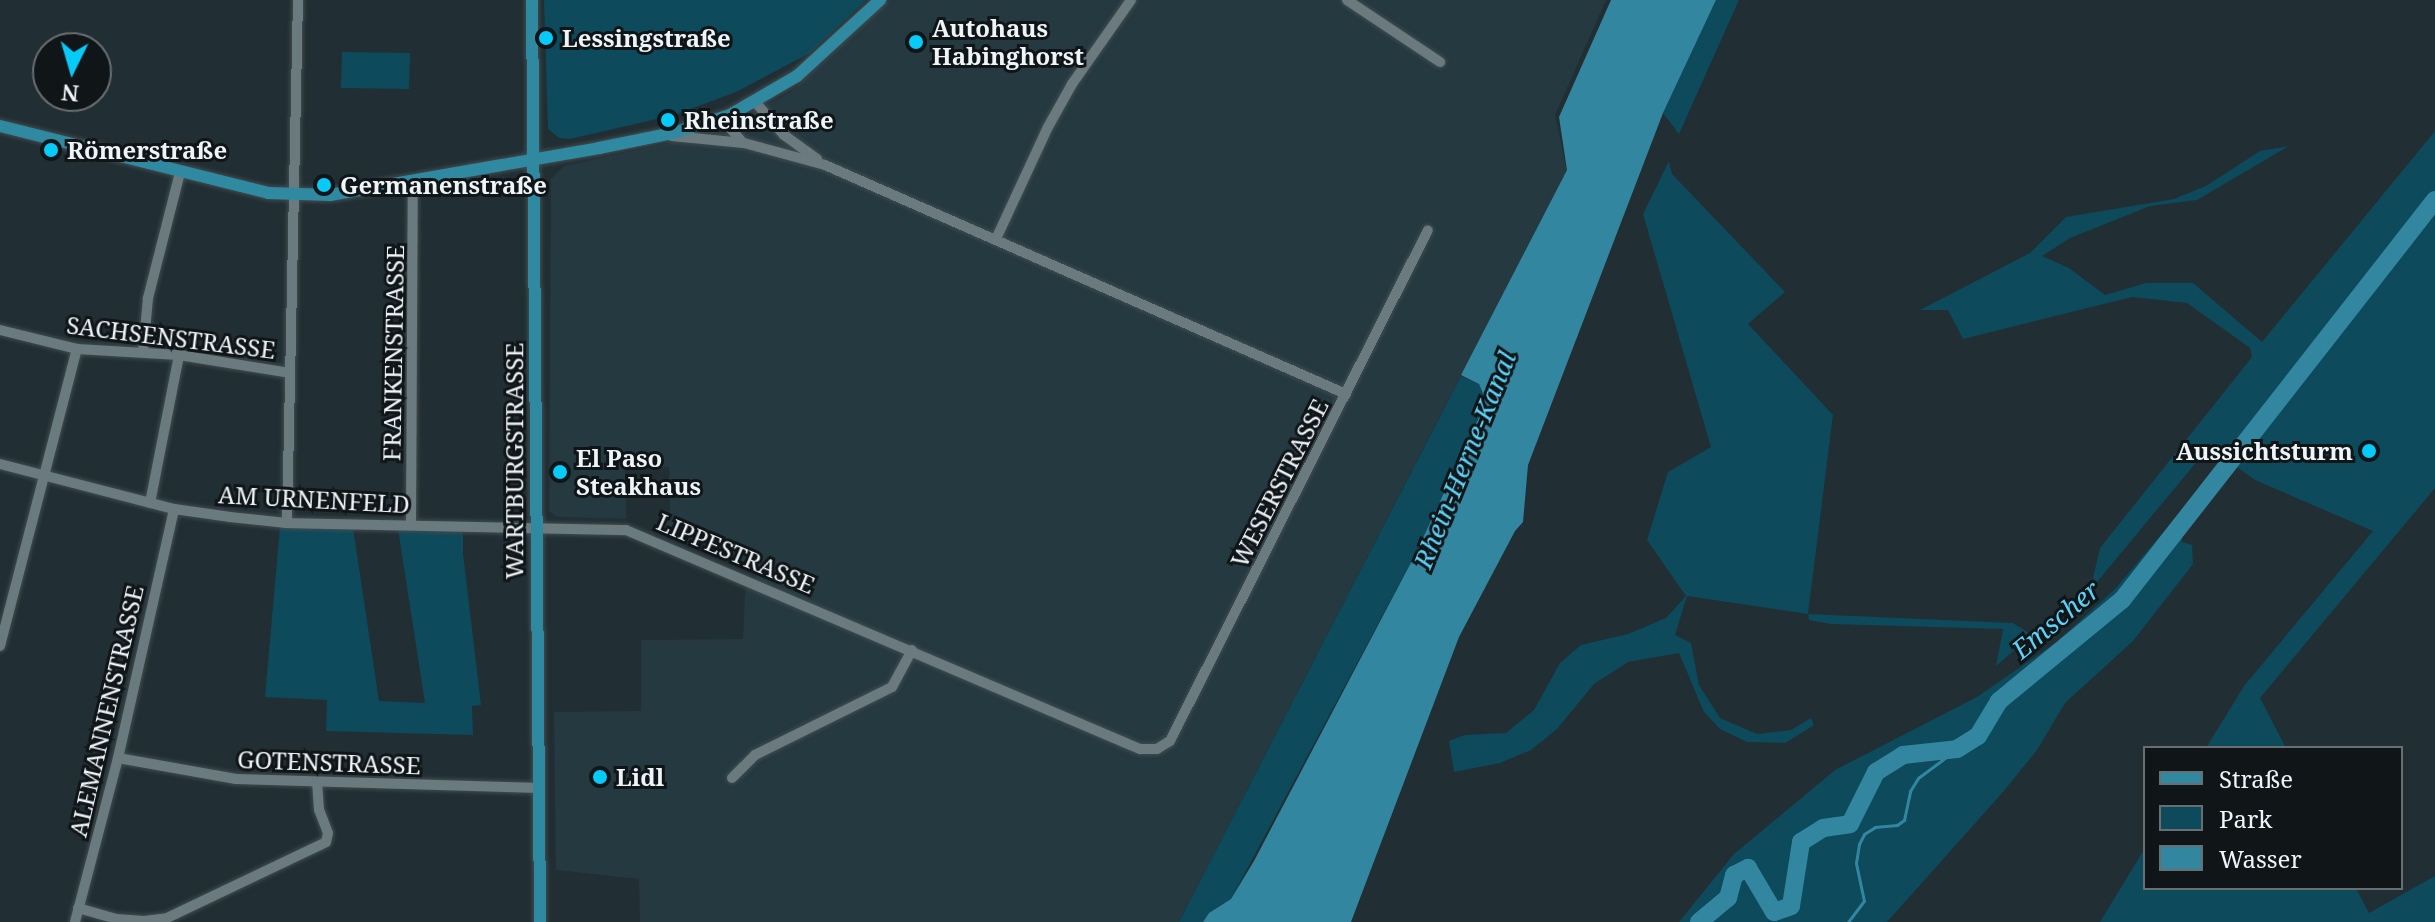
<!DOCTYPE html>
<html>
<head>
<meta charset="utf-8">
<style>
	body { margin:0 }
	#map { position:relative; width:2435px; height:922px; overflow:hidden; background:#212e33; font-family:"Noto Serif",serif }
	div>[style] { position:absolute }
	.built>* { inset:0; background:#243940 }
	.green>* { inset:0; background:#0d4a5b }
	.water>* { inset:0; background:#3386a0 }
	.stream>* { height:3px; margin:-1.5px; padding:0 1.5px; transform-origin:1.5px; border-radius:1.5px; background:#3386a0 }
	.river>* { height:18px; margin:-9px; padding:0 9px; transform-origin:9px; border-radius:9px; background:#3386a0 }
	.roads { filter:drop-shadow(0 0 2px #404c50) drop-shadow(0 0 2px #404c50) }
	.minor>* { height:10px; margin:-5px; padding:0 5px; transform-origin:5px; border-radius:5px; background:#6b7a7f }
	.major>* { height:12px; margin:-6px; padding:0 6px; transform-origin:6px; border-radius:6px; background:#2f8aa1 }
	.dots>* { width:22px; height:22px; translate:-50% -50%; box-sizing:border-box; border:4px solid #101518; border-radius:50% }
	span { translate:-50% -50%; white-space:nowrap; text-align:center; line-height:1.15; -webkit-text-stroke:6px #101518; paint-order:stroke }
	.poi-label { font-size:24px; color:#edf5f8; font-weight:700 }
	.left { translate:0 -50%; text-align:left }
	.right { translate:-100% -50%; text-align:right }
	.street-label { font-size:24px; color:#edf5f8 }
	.water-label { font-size:26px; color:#5cd2f9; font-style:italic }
	.legend { position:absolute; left:2143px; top:746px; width:260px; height:144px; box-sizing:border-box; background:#101518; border:2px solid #686f72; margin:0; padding:10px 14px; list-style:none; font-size:24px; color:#edf5f8 }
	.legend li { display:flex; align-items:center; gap:16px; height:40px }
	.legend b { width:40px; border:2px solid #686f72 }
	.north { position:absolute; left:32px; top:32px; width:80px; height:80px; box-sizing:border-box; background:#101518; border:2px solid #686f72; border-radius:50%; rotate:185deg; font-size:22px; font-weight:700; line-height:32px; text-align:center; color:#edf5f8 }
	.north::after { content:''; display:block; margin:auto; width:28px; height:36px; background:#06cbf9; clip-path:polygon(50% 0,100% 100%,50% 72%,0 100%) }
</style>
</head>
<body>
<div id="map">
	<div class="built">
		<i style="clip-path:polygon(889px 0,1606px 0,1555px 115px,1567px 170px,1179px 922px,640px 922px,639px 879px,556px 870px,554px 712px,641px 711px,641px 640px,743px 639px,745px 590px,760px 572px,662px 530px,670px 512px,669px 467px,625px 466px,626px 519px,557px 517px,549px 511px,551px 179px,564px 166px,665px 144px,740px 119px,791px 92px)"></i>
	</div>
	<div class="green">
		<i style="clip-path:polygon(544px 0,866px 0,810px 53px,736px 92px,674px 115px,570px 139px,559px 138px,548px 129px)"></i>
		<i style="clip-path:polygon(1716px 0,1739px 0,1679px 134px,1663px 113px)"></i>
		<i style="clip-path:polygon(342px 52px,410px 53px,409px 89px,341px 88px)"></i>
		<i style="clip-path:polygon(2435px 131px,2435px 488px,2260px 698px,2286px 748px,2206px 748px,2244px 686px,2373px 531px,2255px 480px,2209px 447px,2097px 582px,2093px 578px,2100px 548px,2252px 357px,2250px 348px,2187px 303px,2132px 297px,1963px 339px,1948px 310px,1920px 310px,2030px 253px,2066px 217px,2174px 199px,2206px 186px,2260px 151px,2289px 146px,2197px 200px,2150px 206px,2070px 238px,2042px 256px,2069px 268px,2105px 295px,2146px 283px,2193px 283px,2262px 342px)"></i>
		<i style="clip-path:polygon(1669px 161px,1672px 174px,1785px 292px,1748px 324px,1833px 415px,1808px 614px,2013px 623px,2032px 635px,1996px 666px,2003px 629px,1831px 624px,1809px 620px,1808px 614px,1687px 596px,1675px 635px,1691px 643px,1699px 685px,1720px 718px,1757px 734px,1791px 730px,1811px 718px,1814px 725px,1785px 743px,1747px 742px,1720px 729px,1704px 712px,1679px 653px,1628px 662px,1594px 684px,1557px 729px,1531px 750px,1500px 763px,1454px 772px,1449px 741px,1465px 735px,1506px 733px,1534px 710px,1560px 663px,1581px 645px,1628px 634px,1666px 618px,1686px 596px,1647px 540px,1668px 472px,1711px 447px,1643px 214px)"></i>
		<i style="clip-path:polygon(1461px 376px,1479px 384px,1484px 396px,1481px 413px,1416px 553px,1231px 899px,1209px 913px,1203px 922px,1179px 922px)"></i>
		<i style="clip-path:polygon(2176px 517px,2183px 529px,2182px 542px,2192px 545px,2193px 564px,2133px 641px,2065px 703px,2037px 750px,2003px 792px,1887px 922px,1679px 922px,1734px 854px,1835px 770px,1977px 697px,2055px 643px,2115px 589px)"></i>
		<i style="clip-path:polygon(280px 527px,353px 528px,379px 701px,425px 703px,398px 529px,463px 529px,463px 553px,481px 705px,472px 706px,473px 735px,326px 731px,327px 700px,265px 697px)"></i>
		<i style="clip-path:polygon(2145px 848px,2145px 888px,2356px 888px,2369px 913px,2435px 876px,2435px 922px,2100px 922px)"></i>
	</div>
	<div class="water">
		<i style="clip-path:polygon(1611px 0,1716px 0,1663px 113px,1528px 465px,1523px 522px,1515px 531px,1459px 637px,1351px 922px,1203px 922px,1209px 913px,1231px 899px,1254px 861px,1416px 553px,1481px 413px,1484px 396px,1479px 384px,1461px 375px,1567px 170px,1559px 117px)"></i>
	</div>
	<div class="stream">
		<i style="left:1848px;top:922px;width:26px;rotate:-53deg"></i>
		<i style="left:1864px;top:901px;width:39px;rotate:-102deg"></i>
		<i style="left:1856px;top:863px;width:19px;rotate:-81deg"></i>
		<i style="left:1859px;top:844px;width:11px;rotate:-63deg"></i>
		<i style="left:1864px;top:834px;width:13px;rotate:-32deg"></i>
		<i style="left:1875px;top:827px;width:22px;rotate:-5deg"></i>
		<i style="left:1897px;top:825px;width:9px;rotate:-36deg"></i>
		<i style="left:1904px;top:820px;width:30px;rotate:-78deg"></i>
		<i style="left:1910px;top:791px;width:15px;rotate:-58deg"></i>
		<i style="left:1918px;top:778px;width:49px;rotate:-36.6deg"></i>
	</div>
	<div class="river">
		<i style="left:1699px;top:922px;width:38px;rotate:-40deg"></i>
		<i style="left:1728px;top:898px;width:24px;rotate:-75deg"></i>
		<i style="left:1734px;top:875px;width:16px;rotate:-27deg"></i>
		<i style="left:1748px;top:868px;width:51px;rotate:59.4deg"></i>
		<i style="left:1774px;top:912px;width:18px;rotate:-19deg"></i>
		<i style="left:1791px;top:906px;width:65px;rotate:-81.1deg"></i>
		<i style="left:1801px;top:842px;width:26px;rotate:-32deg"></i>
		<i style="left:1823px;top:828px;width:27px;rotate:-8deg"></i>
		<i style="left:1850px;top:824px;width:58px;rotate:-63.4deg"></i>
		<i style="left:1876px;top:772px;width:32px;rotate:-32deg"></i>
		<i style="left:1903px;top:755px;width:54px;rotate:-6.3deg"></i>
		<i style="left:1957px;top:749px;width:25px;rotate:-32deg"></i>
		<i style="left:1978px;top:736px;width:41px;rotate:-59deg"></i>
		<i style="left:1999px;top:701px;width:159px;rotate:-39.4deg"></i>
		<i style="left:2122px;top:600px;width:508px;rotate:-51.96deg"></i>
	</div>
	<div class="roads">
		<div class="minor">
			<i style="left:1347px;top:0;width:112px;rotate:33.7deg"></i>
			<i style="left:756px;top:103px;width:43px;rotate:48.8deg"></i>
			<i style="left:784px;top:135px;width:41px;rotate:36deg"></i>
			<i style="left:730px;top:115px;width:13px;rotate:90deg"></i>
			<i style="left:730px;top:128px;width:20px;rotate:49deg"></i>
			<i style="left:672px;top:136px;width:72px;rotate:5.6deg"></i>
			<i style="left:744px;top:143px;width:84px;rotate:15.2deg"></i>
			<i style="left:825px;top:165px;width:569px;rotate:23.73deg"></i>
			<i style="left:996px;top:239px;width:123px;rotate:-65.1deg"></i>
			<i style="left:1048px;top:127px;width:49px;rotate:-60.8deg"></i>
			<i style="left:1072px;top:84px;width:103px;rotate:-54.9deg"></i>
			<i style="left:0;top:330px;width:79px;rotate:13.9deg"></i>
			<i style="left:77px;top:349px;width:102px;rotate:3.4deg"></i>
			<i style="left:179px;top:355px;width:112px;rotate:9.2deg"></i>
			<i style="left:143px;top:352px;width:54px;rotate:-84.7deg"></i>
			<i style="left:148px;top:298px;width:130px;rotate:-75.7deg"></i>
			<i style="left:0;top:464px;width:180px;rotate:14.5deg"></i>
			<i style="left:174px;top:509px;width:57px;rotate:8.1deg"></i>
			<i style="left:230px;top:517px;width:57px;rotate:6deg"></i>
			<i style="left:287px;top:523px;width:339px;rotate:1.2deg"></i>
			<i style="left:626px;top:530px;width:559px;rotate:23.08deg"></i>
			<i style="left:1140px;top:749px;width:17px"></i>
			<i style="left:1157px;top:749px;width:15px;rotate:-32deg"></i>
			<i style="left:1170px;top:741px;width:572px;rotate:-63.21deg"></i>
			<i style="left:150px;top:503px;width:151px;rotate:-78.9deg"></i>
			<i style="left:287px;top:523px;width:523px;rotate:-88.8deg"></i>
			<i style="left:411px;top:525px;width:344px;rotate:-89.7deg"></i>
			<i style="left:0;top:646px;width:307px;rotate:-75.5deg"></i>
			<i style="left:118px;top:758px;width:120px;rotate:10.1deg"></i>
			<i style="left:236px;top:779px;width:304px;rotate:1.7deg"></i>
			<i style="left:732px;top:778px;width:33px;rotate:-45deg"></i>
			<i style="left:755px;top:755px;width:153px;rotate:-26.4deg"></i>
			<i style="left:892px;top:687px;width:42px;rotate:-61.6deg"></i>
			<i style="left:78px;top:908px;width:40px;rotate:16deg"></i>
			<i style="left:116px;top:919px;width:28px;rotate:4deg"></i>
			<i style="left:144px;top:921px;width:23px;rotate:-7deg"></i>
			<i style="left:167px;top:918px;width:176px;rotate:-25.5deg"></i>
			<i style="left:326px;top:842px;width:9px;rotate:-77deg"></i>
			<i style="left:328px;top:833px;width:25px;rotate:-111deg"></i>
			<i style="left:319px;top:810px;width:28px;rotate:-94deg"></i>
			<i style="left:75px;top:922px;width:170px;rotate:-75.3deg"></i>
			<i style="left:118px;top:758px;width:255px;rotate:-77.3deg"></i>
		</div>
		<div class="major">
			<i style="left:532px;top:0;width:922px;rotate:89.5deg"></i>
			<i style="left:0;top:126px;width:276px;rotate:14deg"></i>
			<i style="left:268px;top:193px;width:62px;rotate:1.8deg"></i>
			<i style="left:330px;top:195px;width:273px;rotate:-9.9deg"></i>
			<i style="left:599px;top:148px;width:76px;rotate:-11.5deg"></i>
			<i style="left:673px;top:133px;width:60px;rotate:-17.5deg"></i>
			<i style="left:730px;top:115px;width:78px;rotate:-30.2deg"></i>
			<i style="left:797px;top:76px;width:113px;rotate:-42.5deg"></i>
		</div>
	</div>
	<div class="dots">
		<i style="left:546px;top:38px;background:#06cbf9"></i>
		<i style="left:916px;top:42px;background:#06cbf9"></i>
		<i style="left:668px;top:120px;background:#06cbf9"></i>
		<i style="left:51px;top:150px;background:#06cbf9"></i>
		<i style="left:324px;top:185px;background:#06cbf9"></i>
		<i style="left:2369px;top:451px;background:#06cbf9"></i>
		<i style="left:560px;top:472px;background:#06cbf9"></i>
		<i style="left:600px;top:777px;background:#06cbf9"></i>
	</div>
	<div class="poi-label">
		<span class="left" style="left:932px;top:42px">Autohaus<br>Habinghorst</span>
		<span class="left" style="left:562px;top:38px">Lessingstraße</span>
		<span class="left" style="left:684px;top:120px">Rheinstraße</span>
		<span class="left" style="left:67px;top:150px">Römerstraße</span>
		<span class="left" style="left:340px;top:185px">Germanenstraße</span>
		<span class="right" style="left:2353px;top:451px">Aussichtsturm</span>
		<span class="left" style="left:576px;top:472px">El Paso<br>Steakhaus</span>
		<span class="left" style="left:616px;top:777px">Lidl</span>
	</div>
	<div class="street-label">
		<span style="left:171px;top:337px;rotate:7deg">SACHSENSTRASSE</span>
		<span style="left:393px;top:353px;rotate:-89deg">FRANKENSTRASSE</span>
		<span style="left:514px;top:461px;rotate:-90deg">WARTBURGSTRASSE</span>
		<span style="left:1279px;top:483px;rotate:-63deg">WESERSTRASSE</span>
		<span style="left:314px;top:499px;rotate:3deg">AM URNENFELD</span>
		<span style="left:736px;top:553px;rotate:23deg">LIPPESTRASSE</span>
		<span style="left:106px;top:711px;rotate:-77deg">ALEMANNENSTRASSE</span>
		<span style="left:329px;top:762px;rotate:2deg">GOTENSTRASSE</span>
	</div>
	<div class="water-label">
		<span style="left:1465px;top:460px;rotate:-68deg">Rhein-Herne-Kanal</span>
		<span style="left:2056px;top:620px;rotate:-40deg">Emscher</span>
	</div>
	<ul class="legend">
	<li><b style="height:10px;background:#2f8aa1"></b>Straße</li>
	<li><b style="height:22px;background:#0d4a5b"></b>Park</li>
	<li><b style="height:22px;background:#3386a0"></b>Wasser</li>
	</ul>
	<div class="north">N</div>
</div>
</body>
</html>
